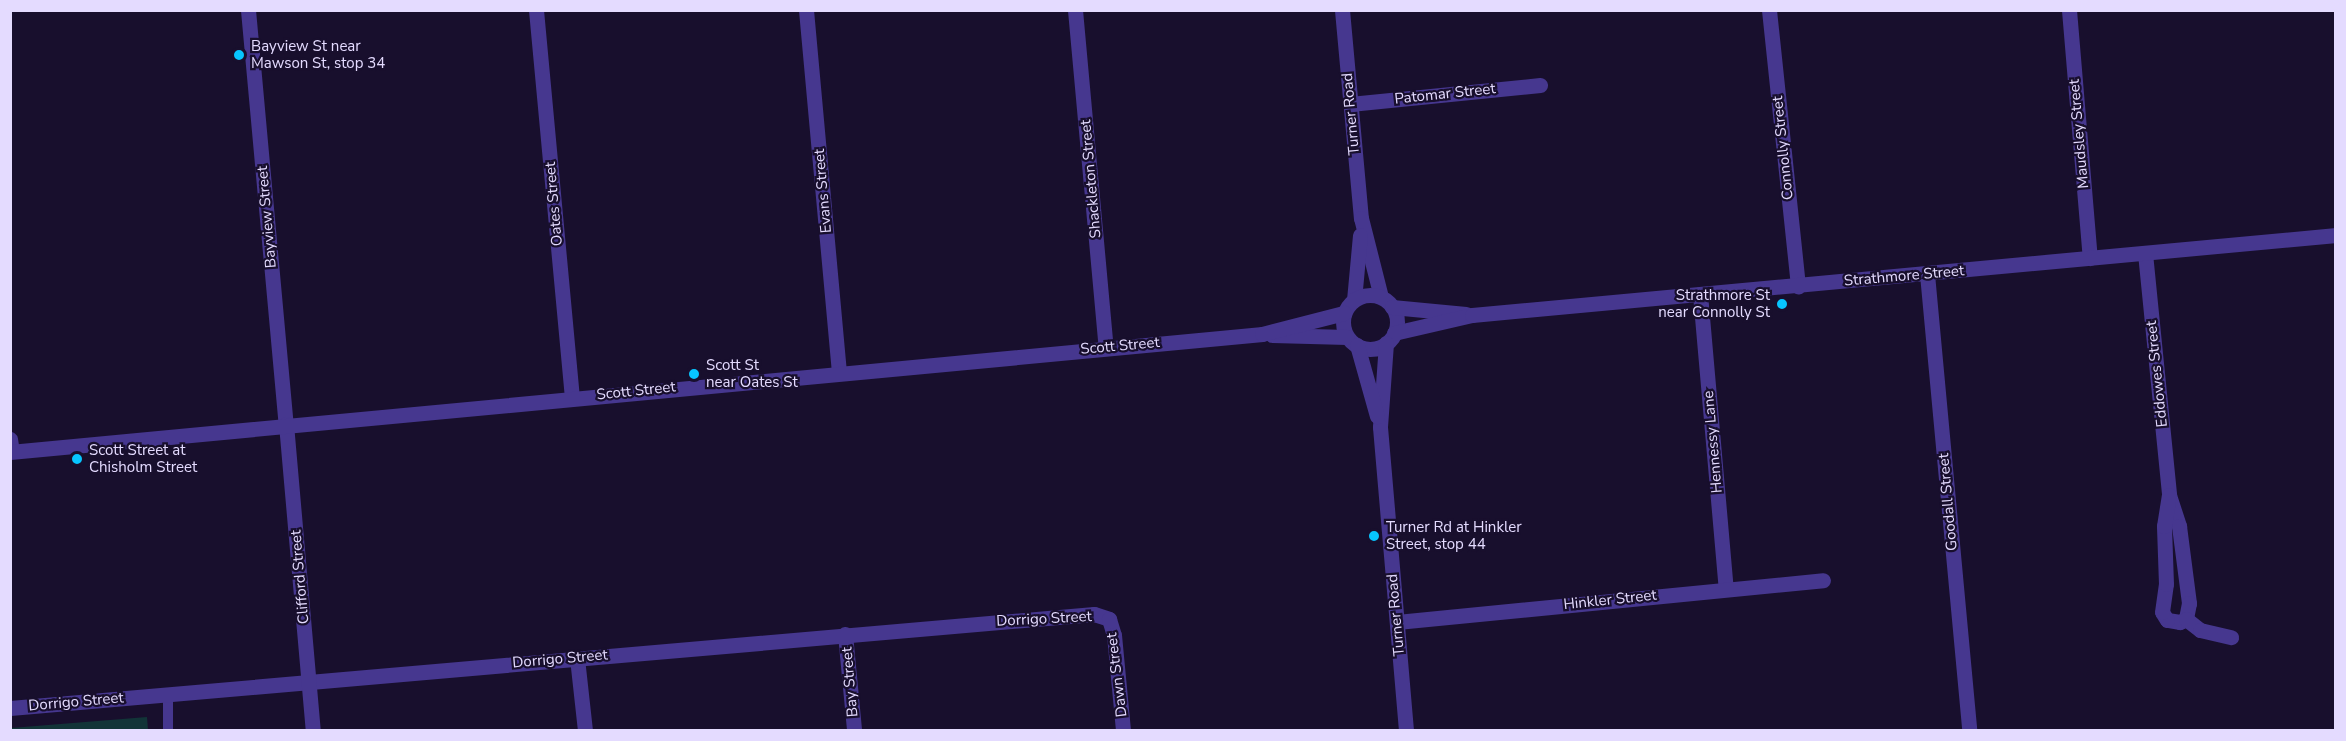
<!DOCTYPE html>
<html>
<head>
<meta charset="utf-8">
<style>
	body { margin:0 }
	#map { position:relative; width:2346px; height:741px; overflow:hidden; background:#180f2d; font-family:"Nunito Sans",sans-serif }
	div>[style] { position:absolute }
	.green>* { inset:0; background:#123438 }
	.service>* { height:10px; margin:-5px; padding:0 5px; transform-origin:5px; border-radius:5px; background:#46378f }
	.minor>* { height:15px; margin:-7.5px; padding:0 7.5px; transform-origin:7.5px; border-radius:7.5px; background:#46378f }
	.tertiary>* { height:15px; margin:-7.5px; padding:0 7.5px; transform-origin:7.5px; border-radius:7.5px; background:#46378f }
	.tertiary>.ring { margin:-7.5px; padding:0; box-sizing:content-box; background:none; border:15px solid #46378f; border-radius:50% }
	.dots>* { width:16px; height:16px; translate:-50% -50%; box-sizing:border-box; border:3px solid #180f2d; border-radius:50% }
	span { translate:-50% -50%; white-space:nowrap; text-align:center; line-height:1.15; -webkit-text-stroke:4.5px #180f2d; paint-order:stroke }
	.poi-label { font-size:15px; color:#e4dbff }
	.left { translate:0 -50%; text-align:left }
	.right { translate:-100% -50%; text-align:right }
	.street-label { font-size:15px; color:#e4dbff }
	.frame { position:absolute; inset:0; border:12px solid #e4dbff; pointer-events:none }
</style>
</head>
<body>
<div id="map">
	<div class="green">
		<i style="clip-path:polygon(147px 717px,148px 730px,11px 730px,11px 728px)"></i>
	</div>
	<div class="service">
		<i style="left:168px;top:730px;width:36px;rotate:-90deg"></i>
	</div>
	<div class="minor">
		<i style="left:248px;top:10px;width:416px;rotate:84.8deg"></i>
		<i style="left:536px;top:10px;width:390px;rotate:84.7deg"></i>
		<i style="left:806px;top:10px;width:363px;rotate:84.8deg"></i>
		<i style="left:1075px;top:10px;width:339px;rotate:84.8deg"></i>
		<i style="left:1342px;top:10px;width:209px;rotate:84.8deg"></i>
		<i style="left:1361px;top:218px;width:81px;rotate:75.8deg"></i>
		<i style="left:1769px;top:10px;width:278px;rotate:84deg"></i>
		<i style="left:2069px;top:10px;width:249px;rotate:85.2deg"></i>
		<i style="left:1350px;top:104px;width:191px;rotate:-5.7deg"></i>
		<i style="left:2145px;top:253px;width:243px;rotate:84.3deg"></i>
		<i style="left:2169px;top:495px;width:33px;rotate:72deg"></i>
		<i style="left:2179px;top:526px;width:78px;rotate:82.6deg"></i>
		<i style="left:2189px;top:603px;width:16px;rotate:101deg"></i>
		<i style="left:2186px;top:619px;width:7px;rotate:153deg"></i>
		<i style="left:2180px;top:622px;width:13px;rotate:-171deg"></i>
		<i style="left:2167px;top:620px;width:9px;rotate:-122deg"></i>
		<i style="left:2162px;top:612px;width:28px;rotate:-82deg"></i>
		<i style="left:2166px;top:584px;width:58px;rotate:-92deg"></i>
		<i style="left:2164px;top:526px;width:31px;rotate:-81deg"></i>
		<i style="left:1927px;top:274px;width:458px;rotate:84.7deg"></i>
		<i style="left:1700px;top:294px;width:296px;rotate:85deg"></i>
		<i style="left:1354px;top:300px;width:65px;rotate:-84.7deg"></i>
		<i style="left:10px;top:439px;width:12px;rotate:81deg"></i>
		<i style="left:2186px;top:619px;width:18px;rotate:38deg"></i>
		<i style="left:2200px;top:630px;width:32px;rotate:13deg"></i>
		<i style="left:1397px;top:622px;width:428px;rotate:-5.6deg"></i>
		<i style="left:845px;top:634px;width:96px;rotate:84.6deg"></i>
		<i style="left:577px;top:658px;width:72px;rotate:83.7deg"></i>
		<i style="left:10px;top:708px;width:1088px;rotate:-4.96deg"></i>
		<i style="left:1094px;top:614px;width:16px;rotate:18deg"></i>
		<i style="left:1109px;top:619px;width:17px;rotate:73deg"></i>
		<i style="left:1114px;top:635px;width:95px;rotate:84.6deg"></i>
	</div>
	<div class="tertiary">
		<i class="ring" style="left:1343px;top:295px;width:39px;height:39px"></i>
		<i style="left:1392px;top:307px;width:74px;rotate:5.4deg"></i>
		<i style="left:1394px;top:333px;width:80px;rotate:-13deg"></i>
		<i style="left:1472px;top:315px;width:868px;rotate:-5.29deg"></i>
		<i style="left:1272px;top:335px;width:75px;rotate:1.5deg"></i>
		<i style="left:1386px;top:343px;width:84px;rotate:94.1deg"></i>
		<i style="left:1380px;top:427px;width:304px;rotate:85.1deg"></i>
		<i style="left:1357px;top:345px;width:74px;rotate:74.3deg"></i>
		<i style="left:286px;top:424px;width:307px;rotate:85deg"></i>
		<i style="left:10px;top:452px;width:1258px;rotate:-5.38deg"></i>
		<i style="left:1262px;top:334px;width:85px;rotate:-14.4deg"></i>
	</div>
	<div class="dots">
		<i style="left:239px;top:55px;background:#07c5ff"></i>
		<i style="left:1782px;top:304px;background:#07c5ff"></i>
		<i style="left:694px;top:374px;background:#07c5ff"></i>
		<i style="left:77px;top:459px;background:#07c5ff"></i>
		<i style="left:1374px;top:536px;background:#07c5ff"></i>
	</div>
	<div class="poi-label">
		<span class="left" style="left:251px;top:55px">Bayview St near<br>Mawson St, stop 34</span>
		<span class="right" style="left:1770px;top:304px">Strathmore St<br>near Connolly St</span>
		<span class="left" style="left:706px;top:374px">Scott St<br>near Oates St</span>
		<span class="left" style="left:89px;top:459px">Scott Street at<br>Chisholm Street</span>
		<span class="left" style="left:1386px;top:536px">Turner Rd at Hinkler<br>Street, stop 44</span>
	</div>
	<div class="street-label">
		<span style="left:1445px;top:94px;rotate:-6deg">Patomar Street</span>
		<span style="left:1351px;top:114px;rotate:-95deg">Turner Road</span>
		<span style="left:2079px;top:134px;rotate:-95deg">Maudsley Street</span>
		<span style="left:1783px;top:148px;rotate:-96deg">Connolly Street</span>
		<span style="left:1091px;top:179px;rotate:-95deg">Shackleton Street</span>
		<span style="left:823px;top:191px;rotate:-95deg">Evans Street</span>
		<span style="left:554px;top:204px;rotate:-95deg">Oates Street</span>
		<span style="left:267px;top:217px;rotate:-95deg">Bayview Street</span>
		<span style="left:1904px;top:276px;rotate:-5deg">Strathmore Street</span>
		<span style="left:1120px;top:346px;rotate:-5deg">Scott Street</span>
		<span style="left:2157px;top:374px;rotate:-96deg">Eddowes Street</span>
		<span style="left:636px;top:391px;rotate:-6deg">Scott Street</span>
		<span style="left:1713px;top:442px;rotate:-95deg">Hennessy Lane</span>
		<span style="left:1948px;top:502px;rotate:-95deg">Goodall Street</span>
		<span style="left:300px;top:577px;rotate:-95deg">Clifford Street</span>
		<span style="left:1610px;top:600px;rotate:-6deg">Hinkler Street</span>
		<span style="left:1396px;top:615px;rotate:-95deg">Turner Road</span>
		<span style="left:1044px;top:619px;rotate:-3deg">Dorrigo Street</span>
		<span style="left:560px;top:659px;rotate:-5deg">Dorrigo Street</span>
		<span style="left:1117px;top:675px;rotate:-97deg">Dawn Street</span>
		<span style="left:850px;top:682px;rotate:-95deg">Bay Street</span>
		<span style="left:76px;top:702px;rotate:-5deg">Dorrigo Street</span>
	</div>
	<div class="frame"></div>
</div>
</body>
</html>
